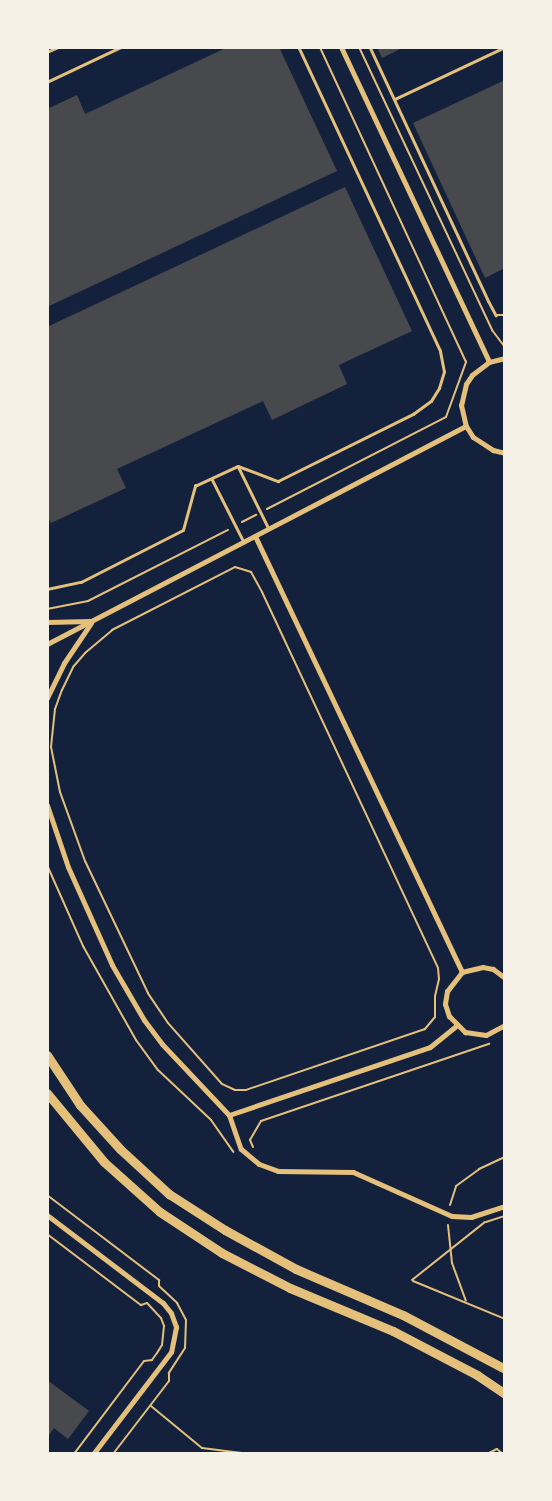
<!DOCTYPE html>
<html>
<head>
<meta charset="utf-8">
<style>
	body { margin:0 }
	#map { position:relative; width:552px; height:1501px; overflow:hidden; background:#14213d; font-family:"Playfair Display",serif }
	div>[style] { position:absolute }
	.building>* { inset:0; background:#48494c }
	.path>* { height:2px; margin:-1px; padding:0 1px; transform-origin:1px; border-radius:1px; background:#e5c07b }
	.service>* { height:2.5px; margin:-1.25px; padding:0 1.25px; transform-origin:1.25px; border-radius:1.25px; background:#e5c07b }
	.minor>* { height:5px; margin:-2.5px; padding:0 2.5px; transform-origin:2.5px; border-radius:2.5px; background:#e5c07b }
	.primary>* { height:9px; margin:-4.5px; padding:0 4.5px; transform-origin:4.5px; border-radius:4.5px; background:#e5c07b }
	span { translate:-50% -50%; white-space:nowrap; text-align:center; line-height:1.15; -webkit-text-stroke:5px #f6f1e7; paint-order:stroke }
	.frame { position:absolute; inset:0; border:49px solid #f6f1e7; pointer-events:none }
</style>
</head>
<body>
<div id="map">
	<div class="building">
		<i style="clip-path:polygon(228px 47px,279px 47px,337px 171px,47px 307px,47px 109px,77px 95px,85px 114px)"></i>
		<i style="clip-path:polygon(377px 47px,404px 47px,382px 58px)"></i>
		<i style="clip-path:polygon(505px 80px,505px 268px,485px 278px,413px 123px)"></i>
		<i style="clip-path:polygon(345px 187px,412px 331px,339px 365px,347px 384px,272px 420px,263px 401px,117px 469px,126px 488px,51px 523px,47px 516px,47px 327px)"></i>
		<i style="clip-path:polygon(47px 1380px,89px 1411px,68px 1439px,54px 1428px,47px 1438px)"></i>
	</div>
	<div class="path">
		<i style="left:359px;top:47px;width:313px;rotate:64.8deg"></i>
		<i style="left:492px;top:330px;width:21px;rotate:53deg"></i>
		<i style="left:267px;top:509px;width:201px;rotate:-27.2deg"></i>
		<i style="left:446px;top:417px;width:59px;rotate:-70deg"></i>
		<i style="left:466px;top:362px;width:347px;rotate:-114.9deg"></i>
		<i style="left:242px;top:522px;width:16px;rotate:-27deg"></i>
		<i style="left:235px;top:567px;width:17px;rotate:17deg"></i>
		<i style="left:251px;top:572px;width:23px;rotate:61deg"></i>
		<i style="left:262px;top:592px;width:415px;rotate:64.9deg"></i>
		<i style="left:438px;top:968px;width:11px;rotate:85deg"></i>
		<i style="left:439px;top:979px;width:17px;rotate:103deg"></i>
		<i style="left:435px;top:996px;width:21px;rotate:90deg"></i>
		<i style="left:435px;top:1017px;width:16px;rotate:130deg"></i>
		<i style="left:425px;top:1029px;width:189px;rotate:161.2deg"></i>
		<i style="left:246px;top:1090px;width:11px;rotate:180deg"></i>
		<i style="left:235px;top:1090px;width:14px;rotate:-155deg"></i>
		<i style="left:222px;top:1084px;width:81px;rotate:-131.5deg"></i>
		<i style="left:168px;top:1023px;width:36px;rotate:-124deg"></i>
		<i style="left:148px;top:993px;width:146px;rotate:-115.5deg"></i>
		<i style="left:85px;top:861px;width:73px;rotate:-109.9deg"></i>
		<i style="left:60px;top:792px;width:46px;rotate:-101.3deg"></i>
		<i style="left:51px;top:747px;width:38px;rotate:-84deg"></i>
		<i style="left:55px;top:709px;width:20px;rotate:-70deg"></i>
		<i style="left:62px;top:690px;width:25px;rotate:-64deg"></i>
		<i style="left:73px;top:667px;width:18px;rotate:-49deg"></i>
		<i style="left:85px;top:653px;width:35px;rotate:-40deg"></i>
		<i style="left:112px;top:630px;width:138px;rotate:-27.1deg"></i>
		<i style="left:47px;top:609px;width:42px;rotate:-11deg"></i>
		<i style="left:88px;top:601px;width:157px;rotate:-26.9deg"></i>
		<i style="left:47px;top:865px;width:89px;rotate:66deg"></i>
		<i style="left:83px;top:946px;width:108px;rotate:60.6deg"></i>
		<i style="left:136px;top:1040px;width:37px;rotate:54deg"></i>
		<i style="left:158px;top:1070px;width:73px;rotate:43.3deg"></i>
		<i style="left:211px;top:1120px;width:39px;rotate:55deg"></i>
		<i style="left:253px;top:1147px;width:8px;rotate:-113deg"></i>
		<i style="left:250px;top:1140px;width:22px;rotate:-60deg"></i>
		<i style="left:261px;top:1121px;width:241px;rotate:-18.7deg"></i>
		<i style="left:47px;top:1195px;width:141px;rotate:37.2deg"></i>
		<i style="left:159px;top:1280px;width:6px;rotate:90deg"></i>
		<i style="left:159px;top:1286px;width:25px;rotate:43deg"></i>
		<i style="left:177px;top:1303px;width:19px;rotate:62deg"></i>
		<i style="left:186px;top:1320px;width:28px;rotate:92deg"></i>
		<i style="left:185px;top:1348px;width:30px;rotate:123deg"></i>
		<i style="left:169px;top:1373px;width:8px;rotate:90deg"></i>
		<i style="left:169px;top:1381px;width:92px;rotate:127.5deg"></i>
		<i style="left:450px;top:1205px;width:20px;rotate:-72deg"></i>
		<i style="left:456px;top:1186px;width:29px;rotate:-36deg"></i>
		<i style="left:479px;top:1169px;width:29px;rotate:-25deg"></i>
		<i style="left:486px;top:1222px;width:19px;rotate:-18deg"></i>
		<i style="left:448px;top:1225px;width:38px;rotate:84deg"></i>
		<i style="left:452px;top:1263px;width:40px;rotate:69.8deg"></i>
		<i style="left:47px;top:1234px;width:118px;rotate:37.1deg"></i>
		<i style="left:141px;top:1305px;width:6px;rotate:-18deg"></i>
		<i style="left:147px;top:1303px;width:21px;rotate:47deg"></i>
		<i style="left:161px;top:1318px;width:9px;rotate:69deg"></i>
		<i style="left:164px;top:1326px;width:19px;rotate:96deg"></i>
		<i style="left:162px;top:1345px;width:9px;rotate:122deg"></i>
		<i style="left:157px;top:1353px;width:9px;rotate:126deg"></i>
		<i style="left:152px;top:1360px;width:8px;rotate:173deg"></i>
		<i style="left:144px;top:1361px;width:116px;rotate:127deg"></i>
		<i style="left:412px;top:1280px;width:93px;rotate:-38.5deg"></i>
		<i style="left:413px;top:1281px;width:100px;rotate:22.4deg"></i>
		<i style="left:151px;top:1406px;width:66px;rotate:39.5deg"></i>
		<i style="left:202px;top:1448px;width:48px;rotate:7.1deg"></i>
		<i style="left:487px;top:1454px;width:11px;rotate:-27deg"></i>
		<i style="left:497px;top:1449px;width:8px;rotate:40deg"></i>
	</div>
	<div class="service">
		<i style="left:370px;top:47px;width:281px;rotate:65deg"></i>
		<i style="left:489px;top:302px;width:15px;rotate:62deg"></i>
		<i style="left:496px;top:315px;width:9px"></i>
		<i style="left:47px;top:52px;width:12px;rotate:-24deg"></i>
		<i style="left:47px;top:82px;width:82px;rotate:-25.3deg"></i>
		<i style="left:395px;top:99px;width:122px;rotate:-25.3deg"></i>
		<i style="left:238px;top:466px;width:70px;rotate:63.8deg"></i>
		<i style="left:212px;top:479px;width:71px;rotate:63.1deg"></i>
		<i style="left:47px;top:589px;width:35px;rotate:-12deg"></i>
		<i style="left:81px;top:582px;width:114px;rotate:-27deg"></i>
		<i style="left:183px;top:530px;width:46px;rotate:-74.7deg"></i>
		<i style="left:195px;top:486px;width:47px;rotate:-24.9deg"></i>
		<i style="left:238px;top:466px;width:43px;rotate:20.6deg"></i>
		<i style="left:278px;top:481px;width:151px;rotate:-26.4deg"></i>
		<i style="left:413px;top:414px;width:22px;rotate:-36deg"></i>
		<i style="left:431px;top:401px;width:15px;rotate:-58deg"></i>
		<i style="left:439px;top:388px;width:17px;rotate:-73deg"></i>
		<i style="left:444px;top:372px;width:21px;rotate:-101deg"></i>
		<i style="left:440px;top:351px;width:336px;rotate:-115deg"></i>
	</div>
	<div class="minor">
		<i style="left:341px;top:47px;width:348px;rotate:64.8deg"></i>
		<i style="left:505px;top:358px;width:16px;rotate:166deg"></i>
		<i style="left:489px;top:362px;width:21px;rotate:143deg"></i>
		<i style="left:472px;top:375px;width:11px;rotate:124deg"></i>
		<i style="left:466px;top:384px;width:22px;rotate:103deg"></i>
		<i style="left:461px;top:405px;width:22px;rotate:77deg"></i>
		<i style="left:466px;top:426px;width:13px;rotate:58deg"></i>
		<i style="left:473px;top:437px;width:24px;rotate:33deg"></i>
		<i style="left:493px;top:450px;width:12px;rotate:14deg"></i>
		<i style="left:255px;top:536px;width:483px;rotate:64.6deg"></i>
		<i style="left:47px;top:622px;width:43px;rotate:-1.3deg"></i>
		<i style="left:47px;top:644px;width:472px;rotate:-27.5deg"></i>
		<i style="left:47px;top:698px;width:39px;rotate:-64deg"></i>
		<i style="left:64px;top:663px;width:48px;rotate:-56deg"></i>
		<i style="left:47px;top:805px;width:65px;rotate:71.3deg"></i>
		<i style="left:68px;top:867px;width:107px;rotate:65.8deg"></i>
		<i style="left:112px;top:965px;width:64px;rotate:59.8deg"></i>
		<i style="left:144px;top:1020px;width:30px;rotate:53deg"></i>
		<i style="left:162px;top:1044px;width:98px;rotate:46.7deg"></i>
		<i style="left:229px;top:1115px;width:36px;rotate:71deg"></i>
		<i style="left:241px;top:1149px;width:23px;rotate:40deg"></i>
		<i style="left:259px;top:1164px;width:20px;rotate:20deg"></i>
		<i style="left:278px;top:1171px;width:75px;rotate:0.8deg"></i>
		<i style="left:353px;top:1172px;width:108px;rotate:24deg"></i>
		<i style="left:452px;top:1216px;width:19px;rotate:3deg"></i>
		<i style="left:471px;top:1217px;width:36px;rotate:-18deg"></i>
		<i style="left:505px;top:978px;width:15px;rotate:-143deg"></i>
		<i style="left:493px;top:969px;width:10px;rotate:-169deg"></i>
		<i style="left:483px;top:967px;width:22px;rotate:167deg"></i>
		<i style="left:462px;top:972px;width:24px;rotate:128deg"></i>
		<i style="left:447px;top:991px;width:13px;rotate:99deg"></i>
		<i style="left:445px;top:1004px;width:13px;rotate:72deg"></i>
		<i style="left:449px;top:1016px;width:23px;rotate:45deg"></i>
		<i style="left:465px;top:1032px;width:21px;rotate:8deg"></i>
		<i style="left:486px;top:1035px;width:21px;rotate:-28deg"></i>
		<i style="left:229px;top:1115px;width:212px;rotate:-18.7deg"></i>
		<i style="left:430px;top:1047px;width:33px;rotate:-39deg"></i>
		<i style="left:47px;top:1215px;width:146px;rotate:37.2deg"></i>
		<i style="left:163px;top:1303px;width:13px;rotate:51deg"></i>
		<i style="left:171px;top:1313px;width:15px;rotate:70deg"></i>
		<i style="left:176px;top:1327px;width:25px;rotate:101deg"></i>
		<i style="left:171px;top:1352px;width:128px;rotate:127.4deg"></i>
	</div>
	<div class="primary">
		<i style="left:47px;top:1055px;width:60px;rotate:56.6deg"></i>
		<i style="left:80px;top:1105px;width:59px;rotate:47.7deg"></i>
		<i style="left:120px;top:1149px;width:67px;rotate:42.6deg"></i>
		<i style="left:169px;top:1194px;width:67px;rotate:32.7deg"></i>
		<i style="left:225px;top:1230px;width:81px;rotate:28.8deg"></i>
		<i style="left:296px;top:1269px;width:116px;rotate:23.3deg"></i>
		<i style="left:403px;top:1315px;width:115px;rotate:27.9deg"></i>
		<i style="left:47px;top:1093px;width:89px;rotate:50.4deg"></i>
		<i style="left:104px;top:1162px;width:75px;rotate:41.8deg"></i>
		<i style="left:160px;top:1212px;width:74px;rotate:33.5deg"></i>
		<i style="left:222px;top:1253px;width:76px;rotate:27.2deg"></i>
		<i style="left:290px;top:1288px;width:112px;rotate:22.7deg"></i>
		<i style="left:393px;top:1331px;width:95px;rotate:27.6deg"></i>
		<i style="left:477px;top:1375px;width:34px;rotate:34deg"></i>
	</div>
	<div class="frame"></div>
</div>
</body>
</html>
